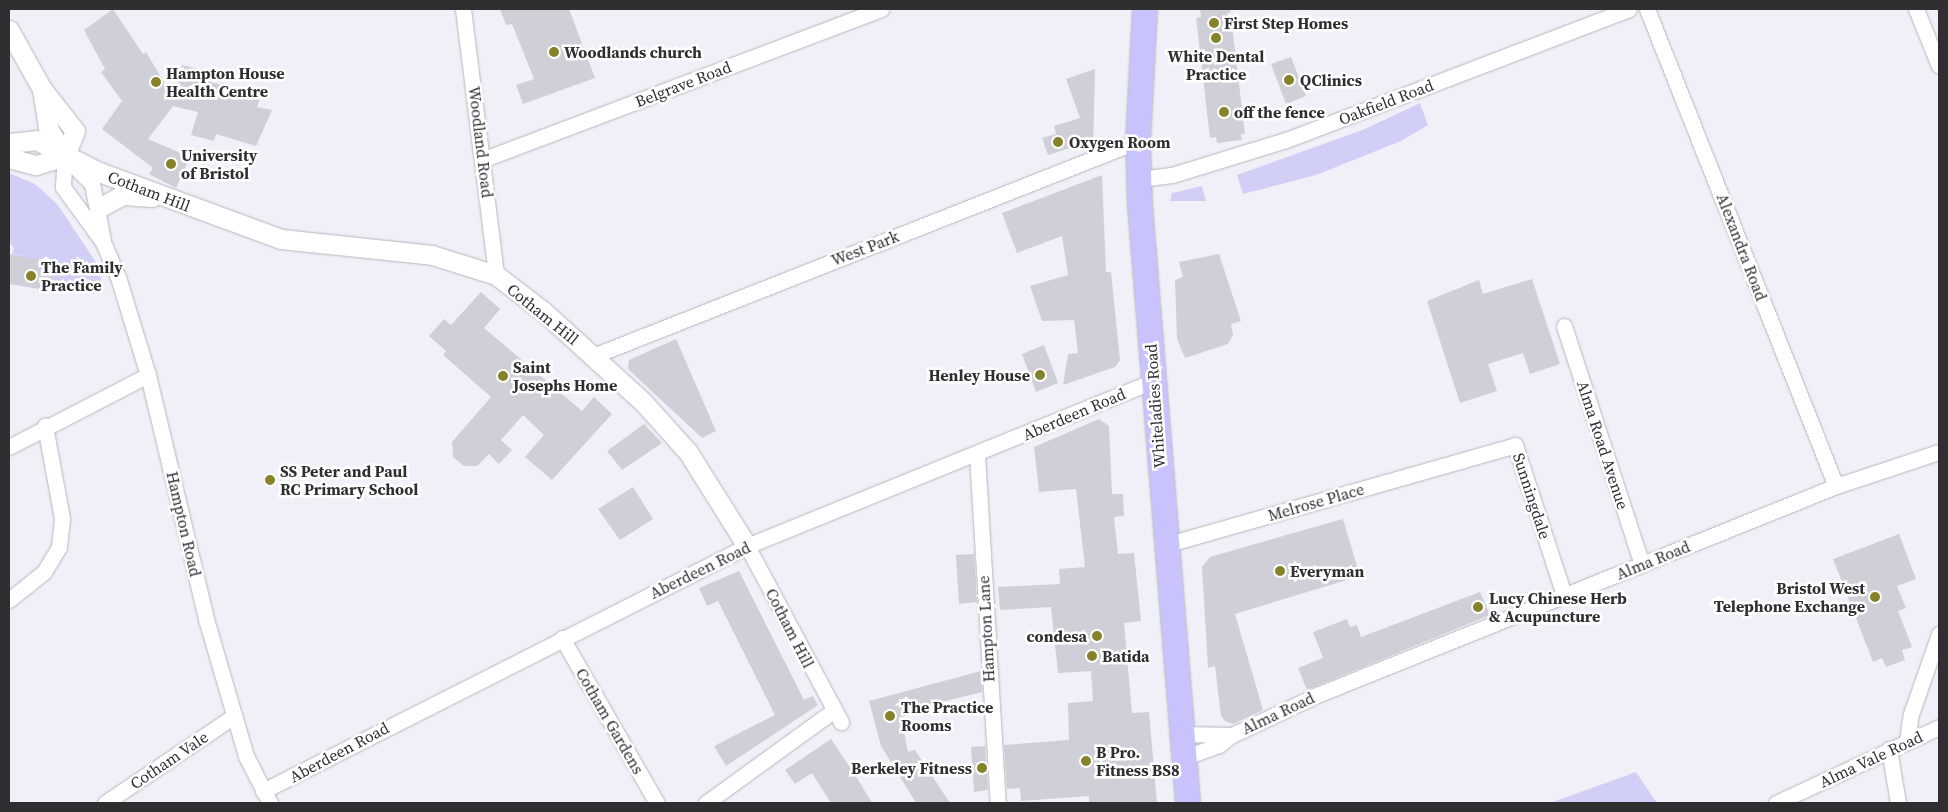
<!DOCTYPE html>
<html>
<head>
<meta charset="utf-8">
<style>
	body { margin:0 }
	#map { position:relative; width:1948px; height:812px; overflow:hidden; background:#f0f0f8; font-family:"Source Serif 4",serif }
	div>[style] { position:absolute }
	.green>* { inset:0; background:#d1cff6 }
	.building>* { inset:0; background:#cfcfd7 }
	.roads { filter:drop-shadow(0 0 1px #b6b6bd) drop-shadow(0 0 1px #b6b6bd) }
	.minor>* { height:15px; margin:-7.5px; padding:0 7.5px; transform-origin:7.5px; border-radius:7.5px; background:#fff }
	.tertiary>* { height:19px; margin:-9.5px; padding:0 9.5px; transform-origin:9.5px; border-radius:9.5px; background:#fff }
	.primary>* { height:24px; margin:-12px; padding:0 12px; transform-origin:12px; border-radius:12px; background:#c8c3fc }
	.dots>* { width:14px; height:14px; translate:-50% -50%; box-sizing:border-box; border:2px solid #fff; border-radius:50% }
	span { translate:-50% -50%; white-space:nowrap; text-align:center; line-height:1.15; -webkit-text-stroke:5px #fff; paint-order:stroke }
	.poi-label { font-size:16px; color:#2f2f32; font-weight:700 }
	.left { translate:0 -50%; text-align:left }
	.right { translate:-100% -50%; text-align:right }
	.street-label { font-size:16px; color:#2f2f32 }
	.frame { position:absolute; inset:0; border:10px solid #2f2f32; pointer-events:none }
</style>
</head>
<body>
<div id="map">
	<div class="green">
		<i style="clip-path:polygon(1420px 103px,1428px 125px,1401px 141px,1316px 175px,1243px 194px,1237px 175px,1365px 129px)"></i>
		<i style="clip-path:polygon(9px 173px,35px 184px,58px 205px,97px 264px,103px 287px,73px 293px,51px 291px,55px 267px,33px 259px,20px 261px,21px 256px,12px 254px,14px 248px,9px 242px)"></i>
		<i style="clip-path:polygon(1202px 186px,1206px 201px,1170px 201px,1172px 193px)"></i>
		<i style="clip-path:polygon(1636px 772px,1657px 803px,1550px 803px)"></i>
	</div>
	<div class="building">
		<i style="clip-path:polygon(113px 9px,143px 54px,146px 52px,174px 99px,182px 65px,209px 72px,207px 81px,261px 96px,257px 107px,272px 110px,256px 146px,216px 134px,214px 141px,191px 135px,198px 112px,173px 106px,148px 139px,190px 157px,176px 188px,149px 174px,153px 168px,102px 129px,122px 101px,101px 72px,105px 69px,84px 30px)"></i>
		<i style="clip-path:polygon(500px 9px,569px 9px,595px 78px,523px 104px,516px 85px,534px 79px,512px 24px,506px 25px)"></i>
		<i style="clip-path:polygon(1200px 9px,1230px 9px,1245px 134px,1241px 134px,1242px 140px,1217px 143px,1216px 137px,1210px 138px,1196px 18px,1201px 17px)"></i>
		<i style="clip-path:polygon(1291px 57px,1306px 96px,1286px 104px,1271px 64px)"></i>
		<i style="clip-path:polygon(1095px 69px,1093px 149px,1089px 142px,1048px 155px,1042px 138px,1056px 134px,1054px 126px,1080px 118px,1066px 79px)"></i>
		<i style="clip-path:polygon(1102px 175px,1106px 272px,1111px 272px,1120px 360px,1115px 367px,1063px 385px,1068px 354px,1078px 353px,1074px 320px,1042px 321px,1030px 286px,1068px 275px,1062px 236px,1017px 253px,1002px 213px)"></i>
		<i style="clip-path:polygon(9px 254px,45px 261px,44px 264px,55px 267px,51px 291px,9px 284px)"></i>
		<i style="clip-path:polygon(1219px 254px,1241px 321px,1231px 324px,1233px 335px,1228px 344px,1185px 358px,1177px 339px,1175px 280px,1183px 277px,1179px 262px)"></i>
		<i style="clip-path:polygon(1532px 279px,1560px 364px,1530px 374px,1523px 353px,1488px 364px,1497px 391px,1460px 403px,1427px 301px,1479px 280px,1483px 294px)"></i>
		<i style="clip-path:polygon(481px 292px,500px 309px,484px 328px,582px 411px,594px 397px,612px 414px,552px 480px,525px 457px,544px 435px,523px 415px,501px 440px,512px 450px,499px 464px,489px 454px,477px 466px,464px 466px,453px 457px,452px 442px,491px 397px,443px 355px,446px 351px,429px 336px,444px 319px,451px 325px)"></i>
		<i style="clip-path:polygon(676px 339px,716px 431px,702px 438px,628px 369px,629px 360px)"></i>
		<i style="clip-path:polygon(1044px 345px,1058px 383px,1036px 392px,1022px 354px)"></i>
		<i style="clip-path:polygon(1099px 419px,1109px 426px,1112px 494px,1123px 494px,1124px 516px,1114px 517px,1118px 554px,1134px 553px,1141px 621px,1124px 623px,1132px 713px,1149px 712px,1157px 803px,1089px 803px,1089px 796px,1021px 801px,1020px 788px,1007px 789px,1004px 745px,1069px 740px,1068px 703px,1093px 701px,1091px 671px,1058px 673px,1051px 607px,1000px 610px,998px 587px,1060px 584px,1059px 569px,1085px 567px,1076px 489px,1039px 492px,1034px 447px)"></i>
		<i style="clip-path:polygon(644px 424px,662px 443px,622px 470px,607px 451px)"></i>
		<i style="clip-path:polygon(633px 487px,653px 519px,620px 540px,598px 509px)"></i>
		<i style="clip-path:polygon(1343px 519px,1360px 576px,1235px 614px,1263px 710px,1233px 724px,1225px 721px,1221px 716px,1215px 666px,1208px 668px,1202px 567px,1210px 557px)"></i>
		<i style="clip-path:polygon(1899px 534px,1916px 579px,1897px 586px,1906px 608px,1898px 611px,1912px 647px,1902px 650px,1905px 660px,1886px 667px,1882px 658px,1873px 662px,1833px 559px)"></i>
		<i style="clip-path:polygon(974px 554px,977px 602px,959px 604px,956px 555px)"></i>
		<i style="clip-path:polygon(739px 571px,804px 700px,813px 696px,818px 705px,726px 766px,714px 746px,775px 715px,718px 601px,707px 606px,699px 588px)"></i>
		<i style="clip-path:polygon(1480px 592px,1490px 615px,1307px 690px,1298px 668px,1323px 658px,1313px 632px,1347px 619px,1350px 627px,1357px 625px,1361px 637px)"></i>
		<i style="clip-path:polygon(981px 671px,982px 692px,908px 710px,909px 715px,901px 717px,908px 752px,915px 750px,950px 803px,916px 803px,881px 746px,869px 701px)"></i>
		<i style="clip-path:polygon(831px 739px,857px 778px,872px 803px,831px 803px,812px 773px,795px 784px,785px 770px)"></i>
		<i style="clip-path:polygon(985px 746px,988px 790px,974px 792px,971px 747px)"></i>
	</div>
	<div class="roads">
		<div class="minor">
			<i style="left:463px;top:9px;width:268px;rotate:82.9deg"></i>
			<i style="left:1647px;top:9px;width:513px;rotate:68.39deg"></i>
			<i style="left:1916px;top:9px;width:61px;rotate:68deg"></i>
			<i style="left:65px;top:156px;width:31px;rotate:94deg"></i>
			<i style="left:63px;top:187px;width:68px;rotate:54deg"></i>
			<i style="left:103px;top:242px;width:38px;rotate:67deg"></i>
			<i style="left:118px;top:277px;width:102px;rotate:73deg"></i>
			<i style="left:148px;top:375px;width:251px;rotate:76.6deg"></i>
			<i style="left:206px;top:619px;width:143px;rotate:73.7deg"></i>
			<i style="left:246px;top:756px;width:53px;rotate:62.9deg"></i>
			<i style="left:67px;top:159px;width:35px;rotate:45deg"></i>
			<i style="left:92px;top:184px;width:57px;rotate:78.9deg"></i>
			<i style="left:484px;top:159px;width:425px;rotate:-20.7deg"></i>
			<i style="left:1139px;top:179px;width:33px;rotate:-7deg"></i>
			<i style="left:1172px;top:175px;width:119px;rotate:-17.1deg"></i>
			<i style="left:1286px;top:140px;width:367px;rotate:-20.9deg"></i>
			<i style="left:1564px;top:326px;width:250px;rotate:71.9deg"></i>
			<i style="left:593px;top:356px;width:586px;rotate:-21.53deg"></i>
			<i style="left:9px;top:447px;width:157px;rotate:-27.4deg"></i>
			<i style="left:977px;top:454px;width:350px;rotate:86.6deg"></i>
			<i style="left:1165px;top:545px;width:364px;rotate:-15.9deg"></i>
			<i style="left:1515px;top:445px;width:158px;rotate:71.9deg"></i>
			<i style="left:747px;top:546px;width:200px;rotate:61.9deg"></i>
			<i style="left:9px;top:600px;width:45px;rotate:-38.7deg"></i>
			<i style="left:44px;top:572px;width:29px;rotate:-59deg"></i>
			<i style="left:59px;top:547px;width:29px;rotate:-84deg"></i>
			<i style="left:62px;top:518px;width:94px;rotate:-100.5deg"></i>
			<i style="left:562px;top:638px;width:190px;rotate:60.1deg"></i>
			<i style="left:1181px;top:734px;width:51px;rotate:1.1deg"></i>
			<i style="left:1907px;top:741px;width:27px;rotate:-82deg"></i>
			<i style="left:1911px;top:714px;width:85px;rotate:-70.7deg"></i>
			<i style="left:1889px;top:749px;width:55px;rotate:80.5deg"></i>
			<i style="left:1183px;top:758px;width:38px;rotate:-20deg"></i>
			<i style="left:1219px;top:745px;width:16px;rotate:-38deg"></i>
			<i style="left:1232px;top:735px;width:94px;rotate:-25.2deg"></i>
			<i style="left:1317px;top:695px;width:560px;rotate:-21.93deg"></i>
			<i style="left:1836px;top:486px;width:108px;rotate:-18.3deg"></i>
			<i style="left:263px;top:791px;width:542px;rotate:-26.85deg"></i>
			<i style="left:747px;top:546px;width:438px;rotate:-22.1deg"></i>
			<i style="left:105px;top:803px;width:156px;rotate:-34deg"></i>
			<i style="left:706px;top:803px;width:157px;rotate:-35.9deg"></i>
			<i style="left:1776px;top:803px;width:180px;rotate:-25deg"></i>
		</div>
		<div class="tertiary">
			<i style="left:9px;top:30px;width:68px;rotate:60.8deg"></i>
			<i style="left:42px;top:89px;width:53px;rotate:51.8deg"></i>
			<i style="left:75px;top:131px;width:27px;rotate:112deg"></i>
			<i style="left:42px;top:89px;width:39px;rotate:81deg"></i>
			<i style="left:48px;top:128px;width:29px;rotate:59deg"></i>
			<i style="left:9px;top:143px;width:27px;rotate:-6deg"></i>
			<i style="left:36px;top:140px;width:71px;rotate:26.9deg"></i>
			<i style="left:99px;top:172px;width:194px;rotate:20.2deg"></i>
			<i style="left:281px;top:239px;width:152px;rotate:6deg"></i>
			<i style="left:432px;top:255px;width:67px;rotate:17.4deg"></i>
			<i style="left:496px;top:275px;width:59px;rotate:37.5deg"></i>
			<i style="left:543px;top:311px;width:135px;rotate:42.3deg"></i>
			<i style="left:643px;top:402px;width:67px;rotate:48deg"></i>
			<i style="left:688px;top:452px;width:111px;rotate:57.9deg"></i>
			<i style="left:9px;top:158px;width:28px;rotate:15deg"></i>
			<i style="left:36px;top:165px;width:30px;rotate:-17deg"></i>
			<i style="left:99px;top:208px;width:26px;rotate:-29deg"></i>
			<i style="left:122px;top:195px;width:30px;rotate:4deg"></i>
		</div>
		<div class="primary">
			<i style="left:1145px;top:9px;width:132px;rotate:93deg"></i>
			<i style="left:1138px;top:141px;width:64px;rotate:88.2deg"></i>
			<i style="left:1140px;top:205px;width:600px;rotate:85.41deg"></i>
		</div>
	</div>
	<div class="dots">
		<i style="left:1214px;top:23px;background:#85822a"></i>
		<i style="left:1216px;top:38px;background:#85822a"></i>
		<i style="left:554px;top:52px;background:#85822a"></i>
		<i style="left:1289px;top:80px;background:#85822a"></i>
		<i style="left:156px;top:82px;background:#85822a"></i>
		<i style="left:1224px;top:112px;background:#85822a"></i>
		<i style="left:1058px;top:142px;background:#85822a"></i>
		<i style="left:171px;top:164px;background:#85822a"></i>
		<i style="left:31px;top:276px;background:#85822a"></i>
		<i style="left:1040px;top:375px;background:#85822a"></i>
		<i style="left:503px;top:376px;background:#85822a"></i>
		<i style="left:270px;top:480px;background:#85822a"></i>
		<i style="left:1280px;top:571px;background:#85822a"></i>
		<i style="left:1875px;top:597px;background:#85822a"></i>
		<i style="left:1478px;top:607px;background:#85822a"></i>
		<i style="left:1097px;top:636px;background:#85822a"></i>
		<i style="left:1092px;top:656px;background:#85822a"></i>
		<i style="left:890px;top:716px;background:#85822a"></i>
		<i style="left:1086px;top:761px;background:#85822a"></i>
		<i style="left:982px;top:768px;background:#85822a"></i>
	</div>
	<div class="poi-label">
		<span class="left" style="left:1224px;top:23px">First Step Homes</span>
		<span class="left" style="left:564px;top:52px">Woodlands church</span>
		<span style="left:1216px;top:65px">White Dental<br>Practice</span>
		<span class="left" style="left:166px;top:82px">Hampton House<br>Health Centre</span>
		<span class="left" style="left:1300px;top:80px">QClinics</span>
		<span class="left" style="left:1234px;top:112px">off the fence</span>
		<span class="left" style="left:1069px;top:142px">Oxygen Room</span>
		<span class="left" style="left:181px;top:164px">University<br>of Bristol</span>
		<span class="left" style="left:41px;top:276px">The Family<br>Practice</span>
		<span class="left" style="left:513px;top:376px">Saint<br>Josephs Home</span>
		<span class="right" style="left:1030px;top:375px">Henley House</span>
		<span class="left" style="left:280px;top:480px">SS Peter and Paul<br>RC Primary School</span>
		<span class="left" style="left:1290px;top:571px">Everyman</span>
		<span class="right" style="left:1865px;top:597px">Bristol West<br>Telephone Exchange</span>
		<span class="left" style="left:1489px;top:607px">Lucy Chinese Herb<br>&amp; Acupuncture</span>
		<span class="right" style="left:1087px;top:636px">condesa</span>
		<span class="left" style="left:1102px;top:656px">Batida</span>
		<span class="left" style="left:901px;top:716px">The Practice<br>Rooms</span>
		<span class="left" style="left:1096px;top:761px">B Pro.<br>Fitness BS8</span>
		<span class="right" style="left:972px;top:768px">Berkeley Fitness</span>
	</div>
	<div class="street-label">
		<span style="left:683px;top:84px;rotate:-21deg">Belgrave Road</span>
		<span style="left:1386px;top:102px;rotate:-21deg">Oakfield Road</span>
		<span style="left:481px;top:142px;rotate:83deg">Woodland Road</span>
		<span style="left:149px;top:191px;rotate:21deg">Cotham Hill</span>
		<span style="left:1742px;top:247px;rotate:69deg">Alexandra Road</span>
		<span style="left:865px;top:248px;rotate:-21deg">West Park</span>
		<span style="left:543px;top:314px;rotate:39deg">Cotham Hill</span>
		<span style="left:1155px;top:406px;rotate:-94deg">Whiteladies Road</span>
		<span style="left:1074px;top:414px;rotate:-23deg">Aberdeen Road</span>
		<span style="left:1603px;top:445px;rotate:72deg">Alma Road Avenue</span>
		<span style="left:1532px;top:496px;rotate:72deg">Sunningdale</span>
		<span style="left:1316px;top:502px;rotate:-16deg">Melrose Place</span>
		<span style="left:184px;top:524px;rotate:77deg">Hampton Road</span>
		<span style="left:1653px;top:560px;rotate:-22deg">Alma Road</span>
		<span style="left:700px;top:570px;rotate:-26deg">Aberdeen Road</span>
		<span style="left:790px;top:628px;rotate:63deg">Cotham Hill</span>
		<span style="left:986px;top:629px;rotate:-93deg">Hampton Lane</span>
		<span style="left:1278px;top:713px;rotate:-25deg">Alma Road</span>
		<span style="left:610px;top:721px;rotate:60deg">Cotham Gardens</span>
		<span style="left:339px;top:752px;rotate:-28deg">Aberdeen Road</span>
		<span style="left:1871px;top:759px;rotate:-25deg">Alma Vale Road</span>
		<span style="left:169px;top:760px;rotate:-34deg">Cotham Vale</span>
	</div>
	<div class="frame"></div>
</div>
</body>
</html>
